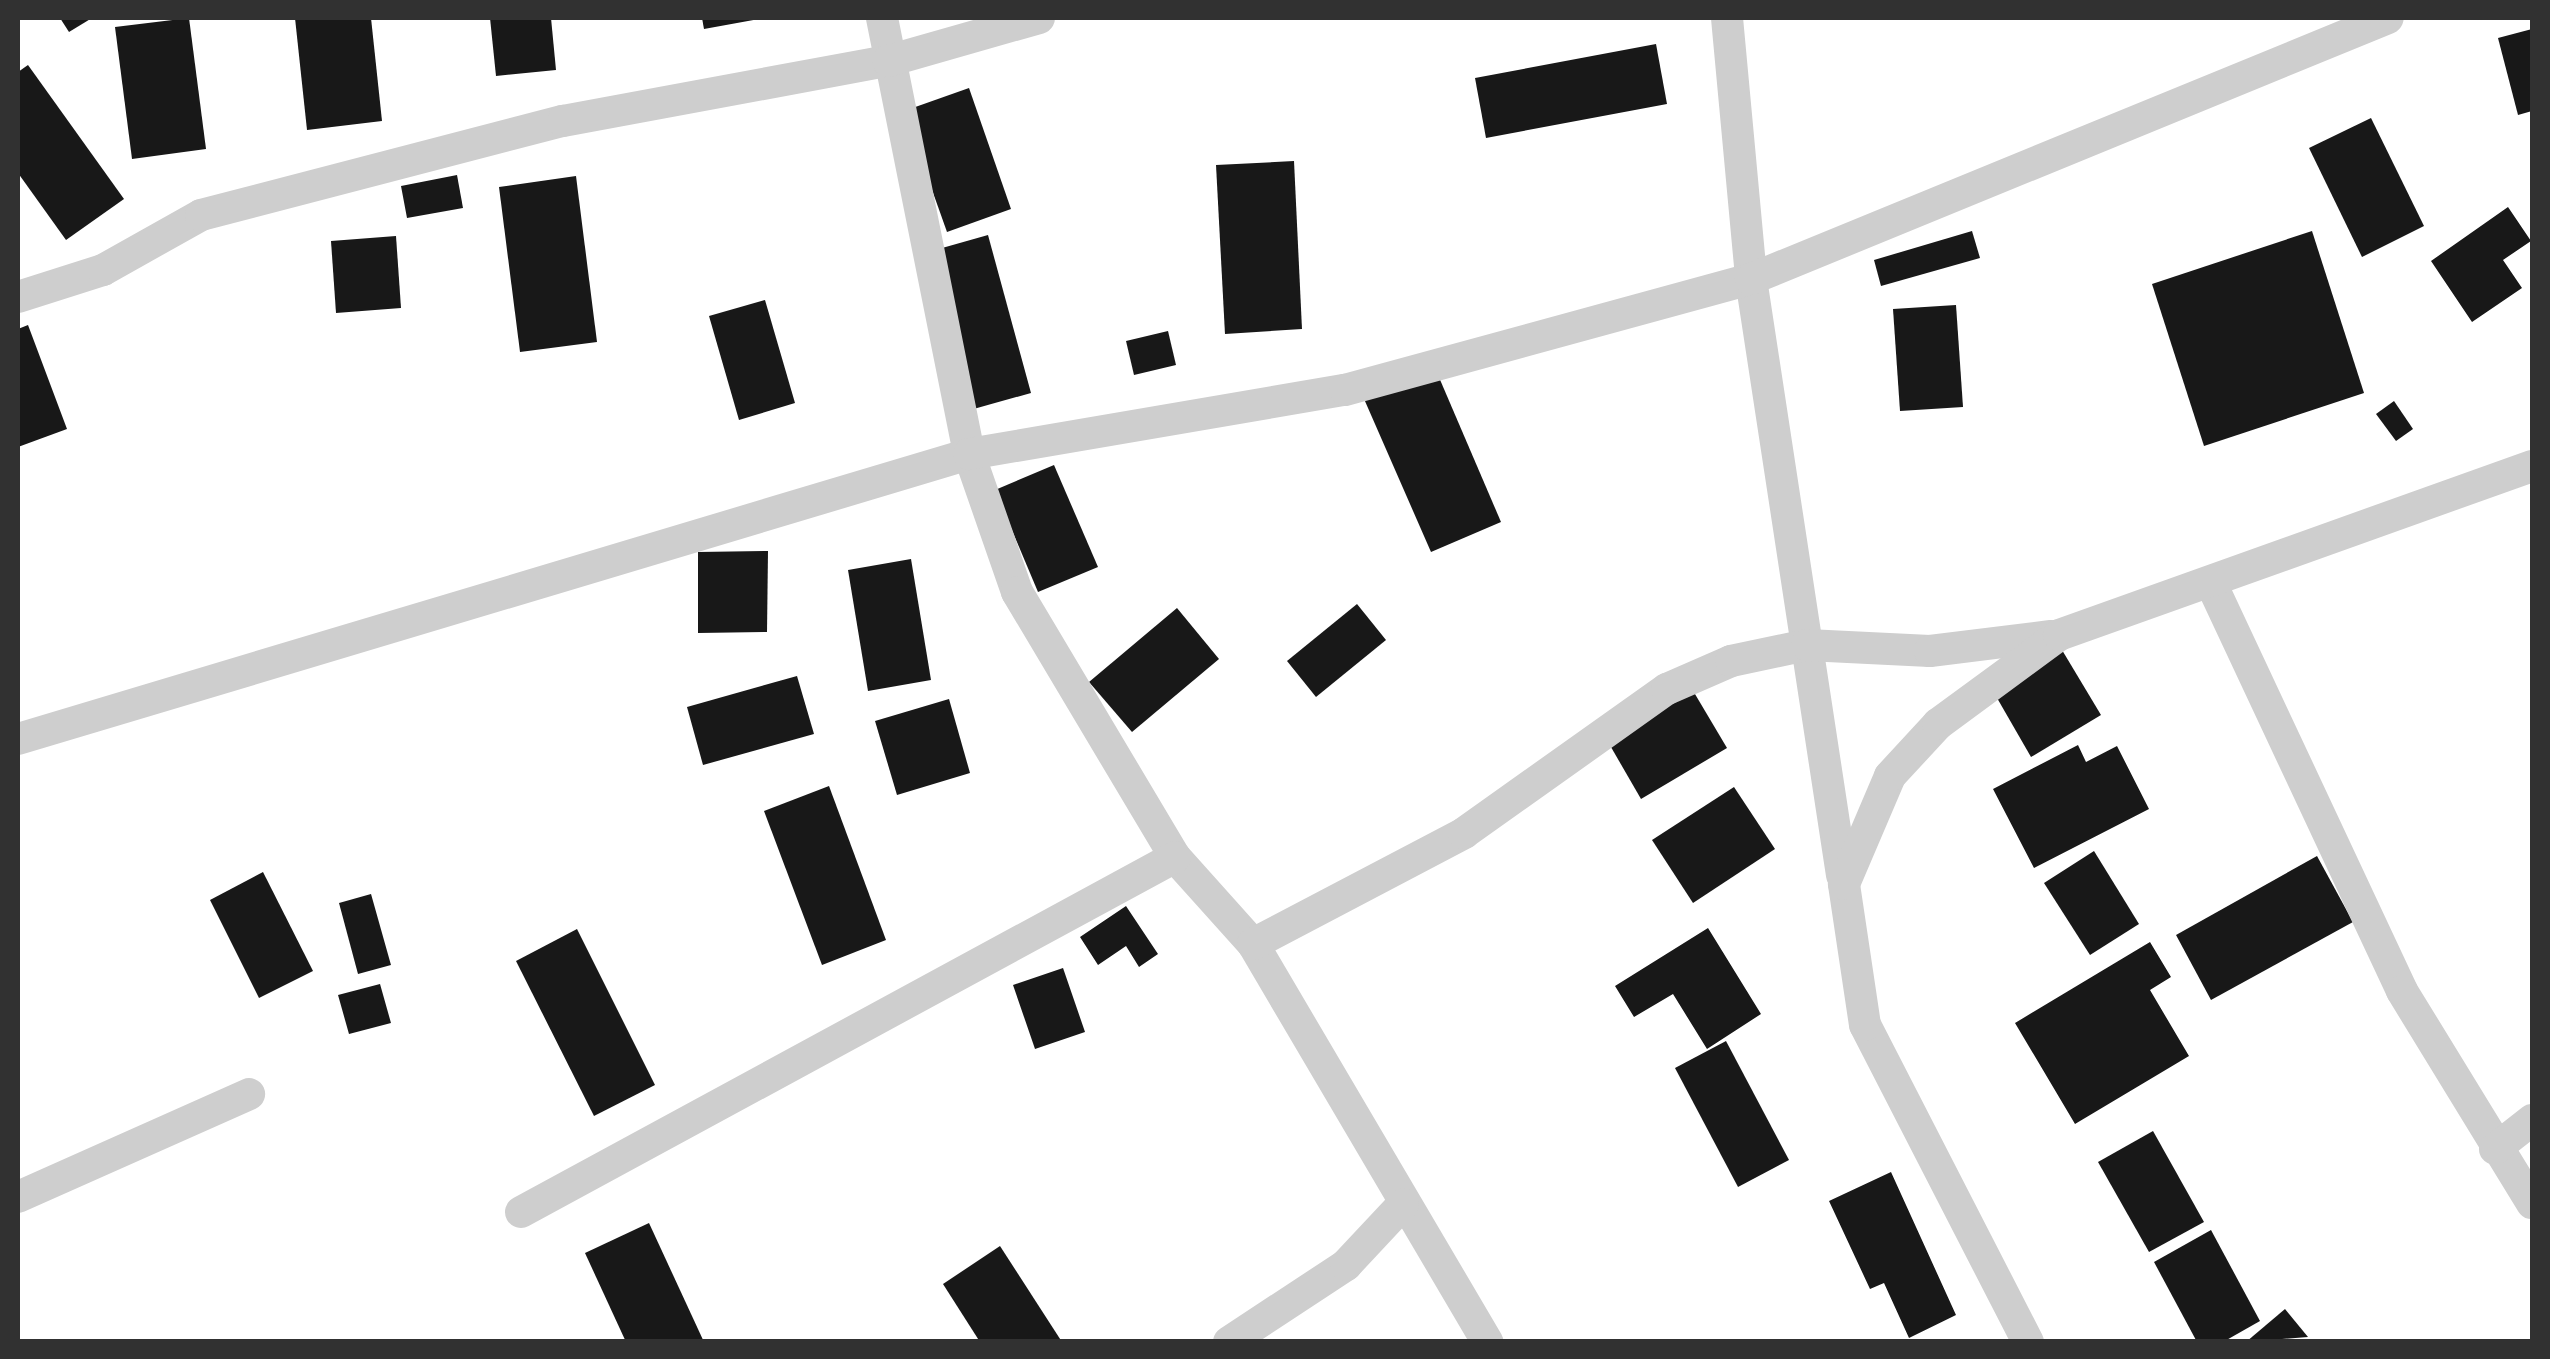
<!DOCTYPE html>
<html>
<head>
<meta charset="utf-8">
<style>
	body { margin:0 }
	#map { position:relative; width:2550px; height:1359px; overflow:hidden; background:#fff; font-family:Manrope,sans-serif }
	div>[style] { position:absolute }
	.building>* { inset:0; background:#181818 }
	.street>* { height:32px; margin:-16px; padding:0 16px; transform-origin:16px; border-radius:16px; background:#cecece }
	span { translate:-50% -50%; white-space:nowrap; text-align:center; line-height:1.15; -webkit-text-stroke:10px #fff; paint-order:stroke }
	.frame { position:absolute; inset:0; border:20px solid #313131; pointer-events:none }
</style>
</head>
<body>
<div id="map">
	<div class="building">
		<i style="clip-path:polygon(60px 18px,92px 18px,69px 32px)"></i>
		<i style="clip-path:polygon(189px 18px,206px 149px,132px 159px,115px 27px)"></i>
		<i style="clip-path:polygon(295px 18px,371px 18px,382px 121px,307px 130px)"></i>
		<i style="clip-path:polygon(490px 18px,551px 18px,556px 70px,496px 76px)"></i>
		<i style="clip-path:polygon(702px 18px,759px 18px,759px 19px,704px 29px)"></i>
		<i style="clip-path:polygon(2532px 29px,2532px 111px,2518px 115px,2498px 38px)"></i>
		<i style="clip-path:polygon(1656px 44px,1667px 104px,1486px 138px,1475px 78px)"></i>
		<i style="clip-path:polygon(28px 65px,124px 199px,66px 240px,18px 173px,18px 72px)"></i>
		<i style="clip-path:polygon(969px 88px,1011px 209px,947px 232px,904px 111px)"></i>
		<i style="clip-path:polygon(2371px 118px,2424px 226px,2362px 257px,2309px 148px)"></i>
		<i style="clip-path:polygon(1294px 161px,1302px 329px,1225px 334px,1216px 165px)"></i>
		<i style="clip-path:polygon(457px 175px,463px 208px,407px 218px,401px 186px)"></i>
		<i style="clip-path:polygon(576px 176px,597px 342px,520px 352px,499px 187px)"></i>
		<i style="clip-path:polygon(2508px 207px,2531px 241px,2503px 260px,2522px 288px,2472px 322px,2431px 261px)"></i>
		<i style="clip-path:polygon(1972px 231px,1980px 258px,1881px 286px,1874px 260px)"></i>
		<i style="clip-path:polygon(2312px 231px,2364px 393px,2204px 446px,2152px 284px)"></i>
		<i style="clip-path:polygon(988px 235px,1031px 393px,970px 410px,928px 252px)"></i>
		<i style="clip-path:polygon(396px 236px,401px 308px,336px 313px,331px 241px)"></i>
		<i style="clip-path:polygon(765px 300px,795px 403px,739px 420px,709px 316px)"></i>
		<i style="clip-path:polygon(1956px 305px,1963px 407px,1900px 411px,1893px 309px)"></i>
		<i style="clip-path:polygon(28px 325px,67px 429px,18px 447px,18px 329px)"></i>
		<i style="clip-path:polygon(1168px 331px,1176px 365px,1134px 375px,1126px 341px)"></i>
		<i style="clip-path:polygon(1432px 361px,1501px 522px,1431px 552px,1361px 392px)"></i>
		<i style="clip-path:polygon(2394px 401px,2413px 429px,2396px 441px,2376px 414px)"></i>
		<i style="clip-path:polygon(1054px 465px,1098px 567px,1038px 592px,995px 490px)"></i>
		<i style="clip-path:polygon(768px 551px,767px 632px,698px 633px,698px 552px)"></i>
		<i style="clip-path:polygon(911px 559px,931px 680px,868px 691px,848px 570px)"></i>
		<i style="clip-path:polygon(1357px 604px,1386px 640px,1316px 697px,1287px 661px)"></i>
		<i style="clip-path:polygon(1177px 608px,1219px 659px,1132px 732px,1089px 682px)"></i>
		<i style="clip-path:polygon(2062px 650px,2101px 715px,2031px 757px,1993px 691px)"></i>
		<i style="clip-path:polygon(797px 676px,814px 734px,703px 765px,687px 707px)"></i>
		<i style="clip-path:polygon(1689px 684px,1727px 748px,1641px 799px,1604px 735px)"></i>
		<i style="clip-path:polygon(949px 699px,970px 773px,897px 795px,875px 721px)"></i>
		<i style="clip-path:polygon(2078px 745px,2086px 762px,2117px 746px,2149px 809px,2034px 868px,1993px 789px)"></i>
		<i style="clip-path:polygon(829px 786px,886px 940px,822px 965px,764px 811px)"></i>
		<i style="clip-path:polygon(1734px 787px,1775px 849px,1693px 903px,1652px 840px)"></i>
		<i style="clip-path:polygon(2094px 851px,2139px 924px,2090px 955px,2044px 883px)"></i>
		<i style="clip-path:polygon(2317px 856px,2353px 922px,2211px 1000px,2176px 935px)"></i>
		<i style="clip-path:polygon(263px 872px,313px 971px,259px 998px,210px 900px)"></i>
		<i style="clip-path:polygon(371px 894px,391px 965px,358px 974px,339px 903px)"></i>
		<i style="clip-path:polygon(1126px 906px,1158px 954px,1139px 967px,1126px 946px,1098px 965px,1080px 937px)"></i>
		<i style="clip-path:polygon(1708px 928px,1761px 1014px,1707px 1049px,1673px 994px,1634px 1017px,1615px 986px)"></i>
		<i style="clip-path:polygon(577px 929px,655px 1085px,594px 1116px,516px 961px)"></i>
		<i style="clip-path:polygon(2150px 942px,2171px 977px,2150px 990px,2189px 1056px,2075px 1124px,2015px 1023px)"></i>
		<i style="clip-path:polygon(1063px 968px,1085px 1032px,1035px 1049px,1013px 985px)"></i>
		<i style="clip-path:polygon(380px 984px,391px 1023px,349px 1034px,338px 995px)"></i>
		<i style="clip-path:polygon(1726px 1041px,1789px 1160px,1738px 1187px,1675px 1068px)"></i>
		<i style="clip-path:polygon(2153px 1131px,2204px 1222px,2149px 1252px,2098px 1162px)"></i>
		<i style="clip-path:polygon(1891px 1172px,1956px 1315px,1909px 1338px,1884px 1283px,1870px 1289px,1829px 1201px)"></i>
		<i style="clip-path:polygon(649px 1223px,704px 1342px,626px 1342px,585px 1253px)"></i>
		<i style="clip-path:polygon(2211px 1230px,2260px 1321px,2223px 1342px,2197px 1342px,2154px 1262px)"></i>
		<i style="clip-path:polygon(1000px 1246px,1062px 1342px,980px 1342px,943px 1284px)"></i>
		<i style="clip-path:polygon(2285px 1309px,2308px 1337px,2246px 1342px)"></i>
	</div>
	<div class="street">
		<i style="left:882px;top:18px;width:445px;rotate:78.7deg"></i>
		<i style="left:969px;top:454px;width:146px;rotate:70.8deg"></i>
		<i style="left:1017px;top:592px;width:309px;rotate:59.2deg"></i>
		<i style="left:1175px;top:857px;width:117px;rotate:48.1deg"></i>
		<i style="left:1253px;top:944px;width:462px;rotate:59.5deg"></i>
		<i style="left:1727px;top:18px;width:262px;rotate:84.7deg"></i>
		<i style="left:1751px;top:279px;width:603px;rotate:81.32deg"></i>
		<i style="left:18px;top:297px;width:89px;rotate:-17.6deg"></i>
		<i style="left:103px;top:270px;width:112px;rotate:-29.3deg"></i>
		<i style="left:201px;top:215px;width:374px;rotate:-14.6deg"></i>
		<i style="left:563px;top:121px;width:330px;rotate:-10.5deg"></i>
		<i style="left:888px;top:61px;width:157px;rotate:-15.9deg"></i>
		<i style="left:2211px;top:583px;width:450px;rotate:64.9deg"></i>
		<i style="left:2402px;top:991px;width:249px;rotate:58.5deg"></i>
		<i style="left:18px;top:739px;width:993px;rotate:-16.68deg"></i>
		<i style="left:969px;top:454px;width:381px;rotate:-9.7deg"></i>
		<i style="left:1345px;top:390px;width:421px;rotate:-15.3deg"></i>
		<i style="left:1751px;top:279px;width:688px;rotate:-22.28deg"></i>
		<i style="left:1253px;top:944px;width:238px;rotate:-27.7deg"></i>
		<i style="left:1464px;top:833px;width:249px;rotate:-35.4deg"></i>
		<i style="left:1667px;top:689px;width:70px;rotate:-23.6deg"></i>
		<i style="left:1731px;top:661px;width:78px;rotate:-11.9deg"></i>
		<i style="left:1807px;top:645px;width:123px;rotate:2.8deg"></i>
		<i style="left:1930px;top:651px;width:122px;rotate:-7.1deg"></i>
		<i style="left:2495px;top:1149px;width:47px;rotate:-38.1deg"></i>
		<i style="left:18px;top:1197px;width:253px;rotate:-24deg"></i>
		<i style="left:521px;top:1212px;width:744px;rotate:-28.49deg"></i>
		<i style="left:1229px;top:1342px;width:140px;rotate:-33.3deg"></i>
		<i style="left:1346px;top:1265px;width:83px;rotate:-46.9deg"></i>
		<i style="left:2028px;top:1342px;width:356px;rotate:-117.2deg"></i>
		<i style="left:1865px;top:1025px;width:143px;rotate:-98.5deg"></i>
		<i style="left:1844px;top:884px;width:117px;rotate:-66.9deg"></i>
		<i style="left:1890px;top:776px;width:71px;rotate:-47.3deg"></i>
		<i style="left:1938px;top:724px;width:150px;rotate:-36.3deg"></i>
		<i style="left:2059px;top:635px;width:502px;rotate:-19.66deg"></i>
	</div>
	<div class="frame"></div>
</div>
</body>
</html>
